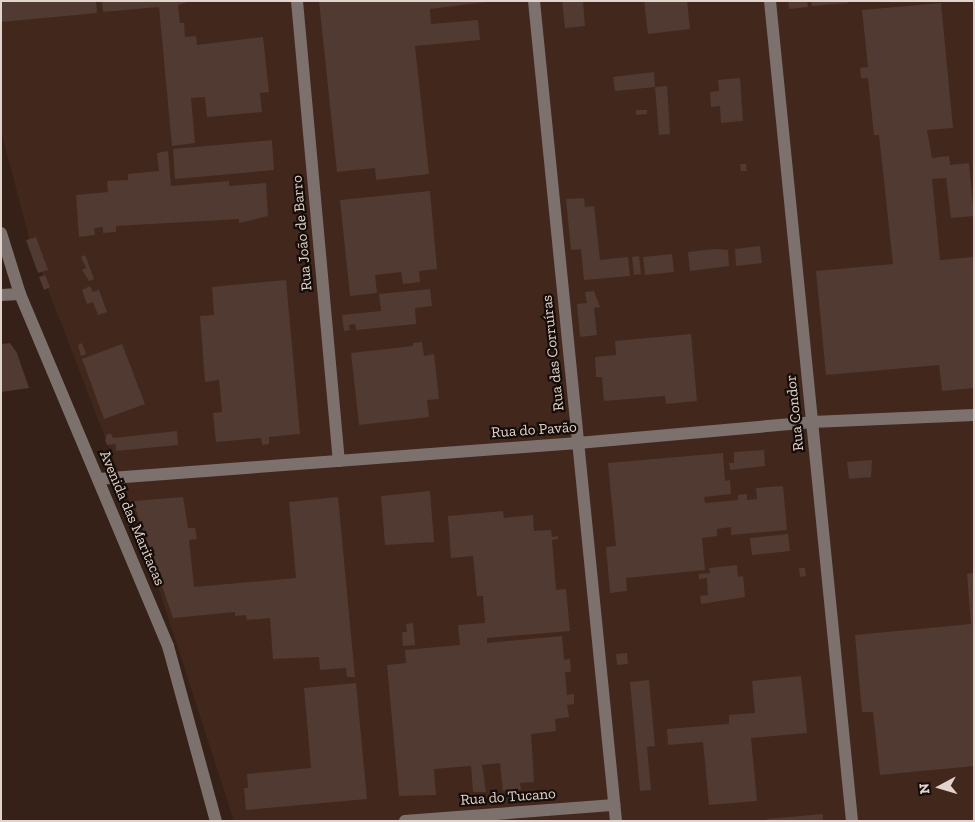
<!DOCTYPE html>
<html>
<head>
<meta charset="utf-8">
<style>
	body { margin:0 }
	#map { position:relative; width:975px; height:822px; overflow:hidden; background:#352117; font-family:"Zilla Slab",serif }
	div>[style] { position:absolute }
	.built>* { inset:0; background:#42281c }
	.building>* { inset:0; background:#503a31 }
	.minor>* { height:12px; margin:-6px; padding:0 6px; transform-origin:6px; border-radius:6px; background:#7d716e }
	span { translate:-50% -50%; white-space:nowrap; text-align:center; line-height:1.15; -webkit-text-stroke:4.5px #160d09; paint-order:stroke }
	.street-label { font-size:15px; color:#e1d3cd }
	.frame { position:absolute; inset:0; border:2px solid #e1d3cd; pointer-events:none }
	.north { position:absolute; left:915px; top:762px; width:50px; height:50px; -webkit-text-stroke:4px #160d09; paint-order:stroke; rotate:264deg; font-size:14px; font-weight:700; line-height:20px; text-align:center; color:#e1d3cd }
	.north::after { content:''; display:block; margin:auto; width:18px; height:22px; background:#e1d3cd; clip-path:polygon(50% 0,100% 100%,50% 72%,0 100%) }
</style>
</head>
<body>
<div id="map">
	<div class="built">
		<i style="clip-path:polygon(1px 1px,974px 1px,974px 821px,234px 821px,135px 515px,31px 245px,1px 131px)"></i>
	</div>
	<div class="building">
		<i style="clip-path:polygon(1px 1px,96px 1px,97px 13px,1px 22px)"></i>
		<i style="clip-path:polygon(102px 1px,191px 1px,178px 5px,180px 23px,184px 23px,185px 37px,196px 36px,197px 45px,263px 37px,269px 92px,260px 93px,262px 112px,207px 117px,205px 97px,191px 98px,195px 143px,172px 146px,159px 7px,103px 12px)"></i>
		<i style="clip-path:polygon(319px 1px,494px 1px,430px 9px,431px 24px,478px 20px,480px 40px,415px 46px,429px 174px,376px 180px,375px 168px,337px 172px)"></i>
		<i style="clip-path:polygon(562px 1px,583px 1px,585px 26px,565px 28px)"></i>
		<i style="clip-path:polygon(644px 1px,687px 1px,690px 29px,648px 34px)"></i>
		<i style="clip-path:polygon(788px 1px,807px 1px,808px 7px,789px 9px)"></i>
		<i style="clip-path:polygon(811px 1px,848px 1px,848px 3px,812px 6px)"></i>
		<i style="clip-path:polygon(941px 3px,953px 128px,927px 130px,932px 158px,949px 156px,950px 165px,969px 163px,974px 216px,951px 218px,946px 178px,932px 179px,940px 260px,974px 257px,974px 388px,942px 391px,939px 365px,826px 375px,816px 271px,893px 264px,879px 135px,874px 135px,868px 78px,861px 78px,860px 68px,868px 67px,862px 10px)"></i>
		<i style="clip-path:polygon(654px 72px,655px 87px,667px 86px,670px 134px,659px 135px,655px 87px,615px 91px,613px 77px)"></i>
		<i style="clip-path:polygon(740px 78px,743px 121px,721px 123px,720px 106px,711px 107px,710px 92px,719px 91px,718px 80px)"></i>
		<i style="clip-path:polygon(636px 110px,647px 110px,647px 114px,636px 115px)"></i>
		<i style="clip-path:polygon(272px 140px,274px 170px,175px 179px,173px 149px)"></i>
		<i style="clip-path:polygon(168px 151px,171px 186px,229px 181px,229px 186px,266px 183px,268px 216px,239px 223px,239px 219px,116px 226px,116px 232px,103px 233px,103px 227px,94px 228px,95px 235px,79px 237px,76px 195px,108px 192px,107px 181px,128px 180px,128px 174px,159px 171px,157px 153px)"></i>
		<i style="clip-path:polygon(740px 164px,746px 164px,747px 171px,741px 171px)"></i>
		<i style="clip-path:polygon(430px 191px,437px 269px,419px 271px,420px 282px,403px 284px,401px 272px,375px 275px,377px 293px,350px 296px,340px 200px)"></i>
		<i style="clip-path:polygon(584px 198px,585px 207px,594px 206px,600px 260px,628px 257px,630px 276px,584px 280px,581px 249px,571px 250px,566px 199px)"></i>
		<i style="clip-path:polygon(36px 237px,48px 270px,38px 273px,26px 240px)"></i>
		<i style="clip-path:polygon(760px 246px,762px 263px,736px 266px,735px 249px)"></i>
		<i style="clip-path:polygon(715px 249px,728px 250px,729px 266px,690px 271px,688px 252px)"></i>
		<i style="clip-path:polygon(672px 254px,674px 272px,645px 275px,643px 257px)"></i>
		<i style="clip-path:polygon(85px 255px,94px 279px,89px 281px,82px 270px,86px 268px,81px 257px)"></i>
		<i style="clip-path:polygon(639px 256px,641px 274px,634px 275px,632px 257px)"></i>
		<i style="clip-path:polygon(45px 275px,50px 287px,44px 290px,39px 277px)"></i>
		<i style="clip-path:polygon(286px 280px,300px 434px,269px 437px,269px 444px,262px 445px,261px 438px,216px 442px,213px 413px,222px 412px,219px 380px,205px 382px,200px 316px,214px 315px,212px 287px)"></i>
		<i style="clip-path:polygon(90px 286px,93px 292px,99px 290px,107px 312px,98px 315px,93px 302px,87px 304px,82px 290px)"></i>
		<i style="clip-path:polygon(430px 289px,432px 306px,415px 308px,416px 324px,356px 330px,355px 324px,349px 325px,350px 330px,344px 331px,342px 315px,381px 311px,379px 294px)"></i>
		<i style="clip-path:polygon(594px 291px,600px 307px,594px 308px,597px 335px,580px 337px,577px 304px,587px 303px,585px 292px)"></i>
		<i style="clip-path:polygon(691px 334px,697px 401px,666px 404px,665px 396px,604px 401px,602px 377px,596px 377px,595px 357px,616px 355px,615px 341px)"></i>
		<i style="clip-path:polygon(422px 342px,424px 356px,434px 354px,439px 399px,427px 400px,429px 417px,359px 425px,351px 353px,413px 346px,413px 343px)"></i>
		<i style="clip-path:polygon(10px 343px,17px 353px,29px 388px,1px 392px,1px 344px)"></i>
		<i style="clip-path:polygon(82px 343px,86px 354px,81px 356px,78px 345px)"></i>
		<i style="clip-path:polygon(122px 344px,145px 404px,104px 419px,82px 359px)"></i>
		<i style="clip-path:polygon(177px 431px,178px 445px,116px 451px,116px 444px,107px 445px,105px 441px,107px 434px,111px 434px,113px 438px)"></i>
		<i style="clip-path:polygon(764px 450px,765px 466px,730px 470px,729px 463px,734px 463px,734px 452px)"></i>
		<i style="clip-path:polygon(723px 453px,725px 481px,730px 480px,731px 494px,704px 497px,705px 503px,738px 500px,738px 495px,747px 494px,747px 500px,757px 499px,756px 488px,783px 486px,787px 530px,731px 535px,731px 527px,717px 529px,717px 536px,702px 538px,705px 570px,626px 578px,627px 591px,610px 593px,606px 547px,616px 546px,608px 463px)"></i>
		<i style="clip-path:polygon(872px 460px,871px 477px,849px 479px,847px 462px)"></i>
		<i style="clip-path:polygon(430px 491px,434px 542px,385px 545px,381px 496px)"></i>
		<i style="clip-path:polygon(183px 497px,188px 528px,195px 528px,197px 539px,189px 540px,194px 587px,296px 578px,289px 502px,338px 497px,355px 677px,347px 677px,346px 668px,320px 670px,319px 657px,273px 659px,270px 618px,247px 620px,246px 615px,235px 616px,235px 612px,173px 618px,133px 501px)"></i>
		<i style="clip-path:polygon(503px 511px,504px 518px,533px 515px,534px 531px,551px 530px,552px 537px,558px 536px,558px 539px,552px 540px,556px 590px,566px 589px,570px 631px,487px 638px,487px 643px,562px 636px,564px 660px,570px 659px,571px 672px,565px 672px,567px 695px,574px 694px,574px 704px,567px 705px,569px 717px,555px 719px,556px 731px,531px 734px,534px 782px,520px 783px,521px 790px,503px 791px,500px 763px,482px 765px,486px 792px,473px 792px,471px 766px,434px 769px,436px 795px,399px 796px,387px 665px,406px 663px,405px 650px,460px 645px,458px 625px,485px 623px,483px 596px,477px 596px,473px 556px,451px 558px,448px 516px)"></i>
		<i style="clip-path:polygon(788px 534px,790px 551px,752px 555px,750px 538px)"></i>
		<i style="clip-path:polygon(737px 565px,738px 577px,743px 576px,745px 597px,701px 604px,700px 596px,708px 595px,707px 578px,699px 579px,699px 574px,710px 573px,709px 568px)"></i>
		<i style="clip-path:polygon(799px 568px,805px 568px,806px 576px,800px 577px)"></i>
		<i style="clip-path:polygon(974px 573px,974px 766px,880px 775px,873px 712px,862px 712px,855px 635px,971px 624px,967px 574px)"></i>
		<i style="clip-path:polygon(413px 623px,415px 645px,403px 646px,402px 632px,407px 632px,406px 624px)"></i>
		<i style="clip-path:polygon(627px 653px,628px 664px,617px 665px,616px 654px)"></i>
		<i style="clip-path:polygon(801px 676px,807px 733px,751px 738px,757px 801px,709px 805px,703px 742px,668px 745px,667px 729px,729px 724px,729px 715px,755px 713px,752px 681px)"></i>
		<i style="clip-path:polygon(649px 680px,655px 746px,647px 747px,651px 790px,640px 791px,630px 682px)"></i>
		<i style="clip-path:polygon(356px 683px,367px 799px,246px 810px,244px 788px,248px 788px,247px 774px,311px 768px,304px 688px)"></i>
		<i style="clip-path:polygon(823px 814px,823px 821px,767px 821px,767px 819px)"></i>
	</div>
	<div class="minor">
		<i style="left:297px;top:1px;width:462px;rotate:84.8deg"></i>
		<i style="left:534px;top:1px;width:824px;rotate:84.29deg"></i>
		<i style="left:770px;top:1px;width:824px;rotate:84.29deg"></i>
		<i style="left:1px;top:233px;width:64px;rotate:72.7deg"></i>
		<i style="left:20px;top:294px;width:382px;rotate:67.2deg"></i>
		<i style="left:168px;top:646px;width:181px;rotate:74.7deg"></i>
		<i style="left:1px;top:295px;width:19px;rotate:-3deg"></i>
		<i style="left:98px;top:479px;width:481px;rotate:-4.3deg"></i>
		<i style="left:578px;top:443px;width:235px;rotate:-5.1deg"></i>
		<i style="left:812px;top:422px;width:162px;rotate:-2.5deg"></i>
		<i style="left:405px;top:821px;width:210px;rotate:-4.4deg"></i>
	</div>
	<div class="street-label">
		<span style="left:302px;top:233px;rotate:-95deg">Rua João de Barro</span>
		<span style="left:553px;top:353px;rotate:-96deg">Rua das Corruíras</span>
		<span style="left:795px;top:413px;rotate:-96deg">Rua Condor</span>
		<span style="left:534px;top:430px;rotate:-4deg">Rua do Pavão</span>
		<span style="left:132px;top:518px;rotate:67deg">Avenida das Maritacas</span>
		<span style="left:508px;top:797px;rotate:-4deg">Rua do Tucano</span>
	</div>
	<div class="frame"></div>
	<div class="north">N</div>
</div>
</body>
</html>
